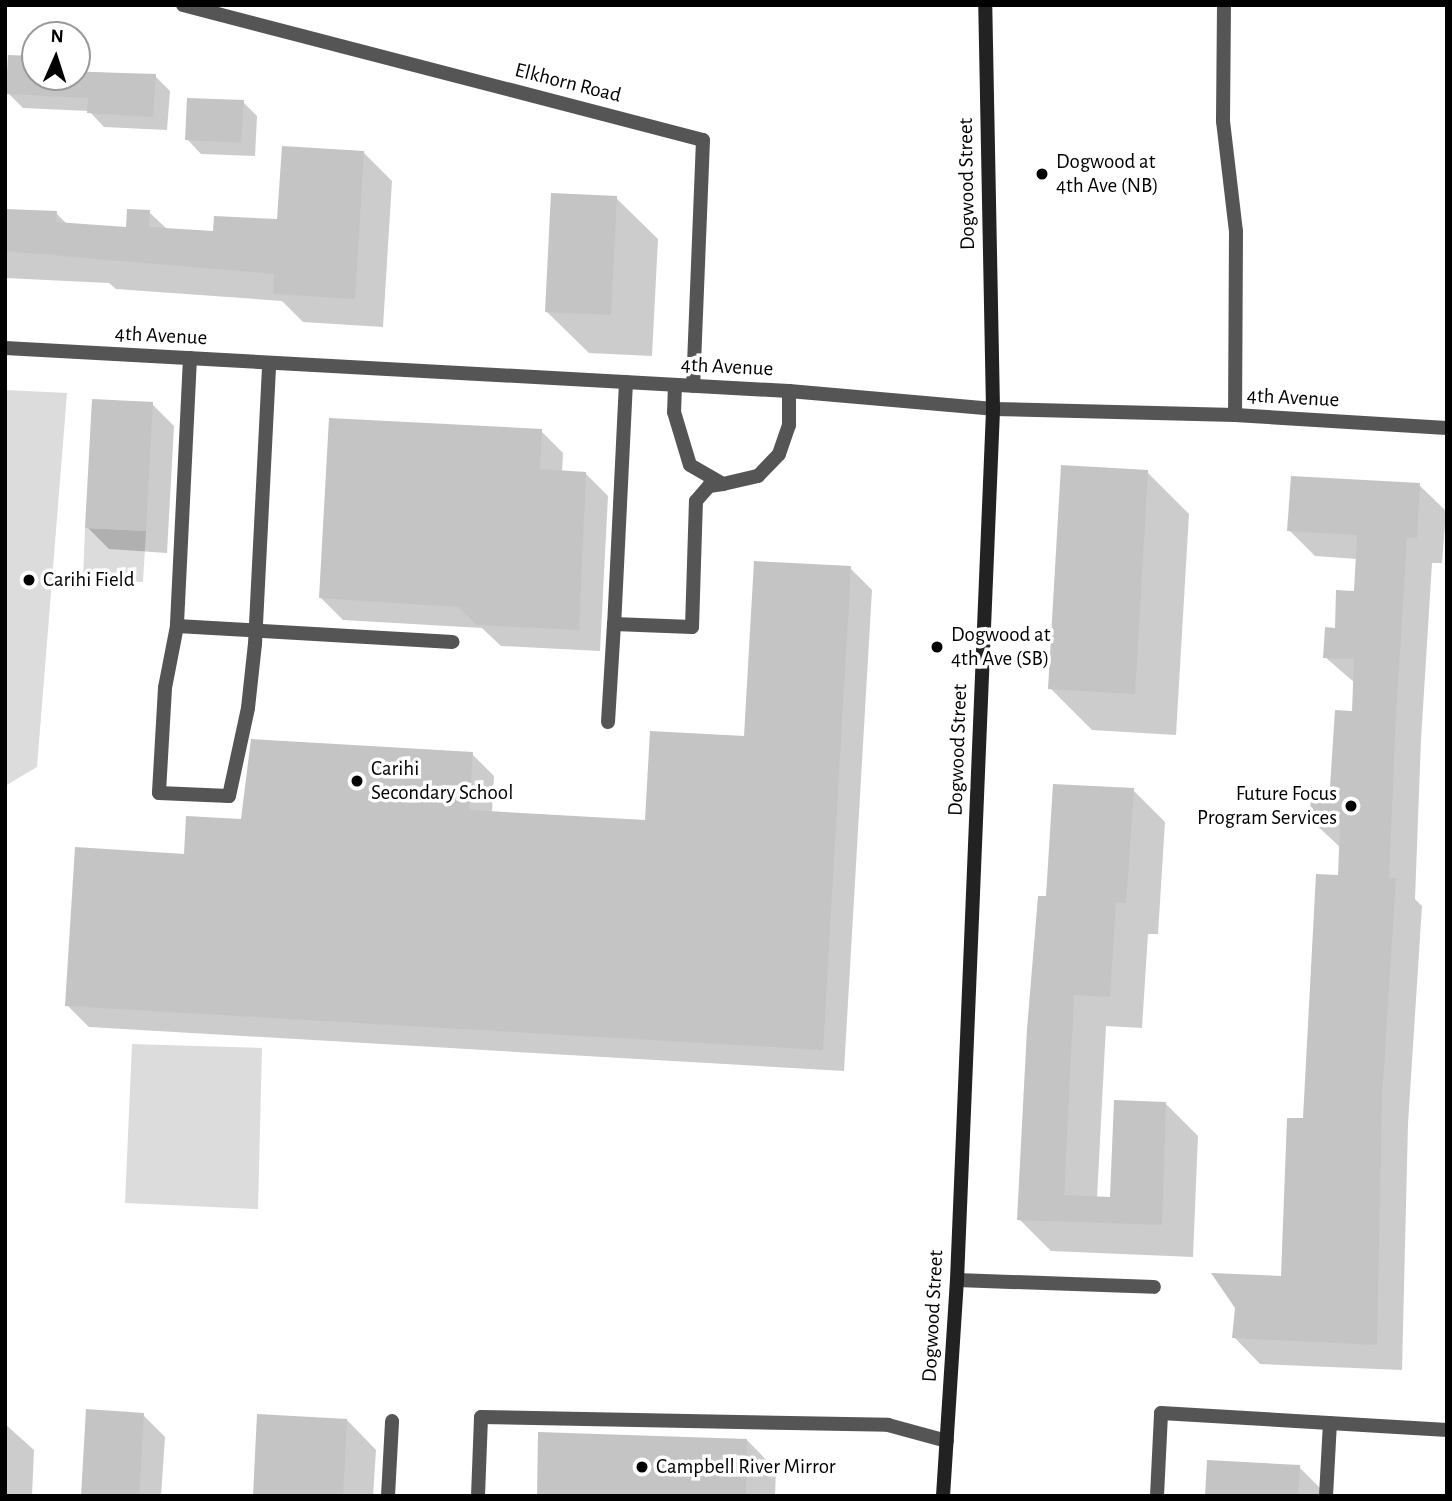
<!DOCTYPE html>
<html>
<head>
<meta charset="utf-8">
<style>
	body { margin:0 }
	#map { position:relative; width:1452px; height:1501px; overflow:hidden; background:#fff; font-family:"Alegreya Sans",sans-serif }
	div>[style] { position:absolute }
	.green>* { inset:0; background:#dcdcdc }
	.shadow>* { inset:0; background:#0003 }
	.building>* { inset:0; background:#c4c4c4 }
	.service>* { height:14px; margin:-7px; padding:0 7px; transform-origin:7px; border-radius:7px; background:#555 }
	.minor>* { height:14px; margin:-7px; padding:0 7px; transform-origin:7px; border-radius:7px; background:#555 }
	.secondary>* { height:14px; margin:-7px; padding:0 7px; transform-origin:7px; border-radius:7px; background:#222 }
	.dots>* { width:19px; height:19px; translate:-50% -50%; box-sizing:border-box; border:4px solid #fff; border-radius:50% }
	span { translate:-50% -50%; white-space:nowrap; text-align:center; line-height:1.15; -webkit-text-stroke:7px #fff; paint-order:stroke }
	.street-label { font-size:21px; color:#000 }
	.poi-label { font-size:21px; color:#000 }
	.left { translate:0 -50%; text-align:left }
	.right { translate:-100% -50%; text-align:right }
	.frame { position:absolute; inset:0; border:7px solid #000; pointer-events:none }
	.north { position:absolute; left:21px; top:21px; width:70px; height:70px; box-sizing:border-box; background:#fff; border:2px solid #999; border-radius:50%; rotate:3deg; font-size:19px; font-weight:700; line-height:28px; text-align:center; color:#000 }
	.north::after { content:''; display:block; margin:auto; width:24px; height:32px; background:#000; clip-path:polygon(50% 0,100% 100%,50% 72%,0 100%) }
</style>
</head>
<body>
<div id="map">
	<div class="green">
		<i style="clip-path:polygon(5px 390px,67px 393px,37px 767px,5px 786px)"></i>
		<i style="clip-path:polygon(85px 528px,146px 531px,143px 582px,83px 579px)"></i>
		<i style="clip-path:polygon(132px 1044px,262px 1048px,258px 1209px,125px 1203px)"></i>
	</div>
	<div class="shadow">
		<i style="clip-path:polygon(35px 58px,35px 77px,77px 77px,77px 71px,155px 76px,170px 91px,167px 130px,104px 127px,89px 111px,23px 108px,8px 93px)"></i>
		<i style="clip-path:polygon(243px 102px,257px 116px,255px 156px,201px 154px,187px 139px)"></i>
		<i style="clip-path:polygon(363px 152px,392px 181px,383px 327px,303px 322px,282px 301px,116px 289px,109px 283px,5px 278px,5px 211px,56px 213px,68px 225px,127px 228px,149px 212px,168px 230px,215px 233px,279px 221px)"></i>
		<i style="clip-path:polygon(616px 198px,658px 239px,652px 356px,589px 353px,547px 312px)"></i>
		<i style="clip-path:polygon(152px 404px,174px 426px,167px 553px,109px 549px,87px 527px)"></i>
		<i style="clip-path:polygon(541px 431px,563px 453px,562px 472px,586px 474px,608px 496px,600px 651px,501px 646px,482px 628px,343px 620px,321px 598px)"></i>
		<i style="clip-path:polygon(1147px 472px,1189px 514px,1176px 735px,1092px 730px,1050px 688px)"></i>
		<i style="clip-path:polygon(1419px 485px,1446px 511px,1442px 563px,1432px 563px,1421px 740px,1415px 899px,1422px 906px,1408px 1124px,1402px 1370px,1260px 1364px,1234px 1337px,1283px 1278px,1340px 877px,1341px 848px,1312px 821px,1332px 789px,1353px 713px,1355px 683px,1325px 657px,1355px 593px,1357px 559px,1315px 556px,1289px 530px)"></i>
		<i style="clip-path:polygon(850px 568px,872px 590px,844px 1071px,89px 1027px,67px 1005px,186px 855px,242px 820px,472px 754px,494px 776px,492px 813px,647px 822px,746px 738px)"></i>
		<i style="clip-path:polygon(1133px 790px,1165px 822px,1158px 934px,1148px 934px,1142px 1028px,1106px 1026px,1097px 1198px,1112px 1199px,1166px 1104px,1198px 1136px,1193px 1257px,1051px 1251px,1019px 1219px,1047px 898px)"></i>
		<i style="clip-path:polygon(143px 1415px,165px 1437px,161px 1496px,82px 1496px)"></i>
		<i style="clip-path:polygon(347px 1420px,376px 1450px,373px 1496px,255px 1496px)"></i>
		<i style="clip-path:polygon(5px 1424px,34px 1450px,32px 1496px,5px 1496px)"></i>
		<i style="clip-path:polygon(747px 1440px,776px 1470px,775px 1496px,538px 1496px)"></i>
		<i style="clip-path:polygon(1299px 1467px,1328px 1496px,1206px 1496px)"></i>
	</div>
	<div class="building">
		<i style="clip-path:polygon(8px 55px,35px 56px,35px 77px,77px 77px,90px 72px,156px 74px,153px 117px,87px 113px,88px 98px,6px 94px)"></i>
		<i style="clip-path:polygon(187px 98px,244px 100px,241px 143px,185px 140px)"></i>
		<i style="clip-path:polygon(282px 146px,364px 151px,355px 299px,273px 294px,274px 274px,5px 251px,5px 209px,57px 211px,56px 222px,126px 227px,127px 209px,150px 210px,149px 227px,213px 231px,214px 216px,277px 219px)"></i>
		<i style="clip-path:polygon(551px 193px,617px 196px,611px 315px,545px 312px)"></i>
		<i style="clip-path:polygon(92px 399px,153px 402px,146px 531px,85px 528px)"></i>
		<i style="clip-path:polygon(329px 418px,542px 429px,540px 469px,586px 472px,579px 630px,477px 625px,458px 607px,319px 598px)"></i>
		<i style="clip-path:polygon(1061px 465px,1148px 470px,1135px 694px,1048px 689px)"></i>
		<i style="clip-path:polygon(1291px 476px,1420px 483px,1417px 538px,1407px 538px,1396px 713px,1389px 878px,1396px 878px,1382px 1097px,1377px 1345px,1232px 1338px,1235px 1308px,1211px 1273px,1281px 1276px,1287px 1118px,1303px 1118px,1316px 874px,1338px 875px,1340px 824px,1310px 822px,1311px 787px,1330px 787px,1335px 710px,1352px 711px,1354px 659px,1323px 658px,1325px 627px,1335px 628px,1336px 590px,1354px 591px,1357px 535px,1287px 531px)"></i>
		<i style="clip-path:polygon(754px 561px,851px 566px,823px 1050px,65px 1006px,75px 847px,184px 854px,186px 816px,241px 819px,251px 739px,473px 752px,469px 810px,645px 820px,650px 731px,744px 736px)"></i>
		<i style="clip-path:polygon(1053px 784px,1134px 788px,1126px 903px,1116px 902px,1110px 997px,1074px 995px,1064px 1195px,1110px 1197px,1114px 1100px,1166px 1102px,1162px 1225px,1017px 1220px,1027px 1029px,1038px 896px,1046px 896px)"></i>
		<i style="clip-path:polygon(86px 1409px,144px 1413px,139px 1496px,81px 1496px)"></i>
		<i style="clip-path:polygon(257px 1414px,347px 1419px,343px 1496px,253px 1496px)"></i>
		<i style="clip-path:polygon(538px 1432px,747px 1439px,746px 1496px,537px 1496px)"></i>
		<i style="clip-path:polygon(1207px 1460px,1300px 1465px,1298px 1496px,1205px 1496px)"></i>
	</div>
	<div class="service">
		<i style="left:1224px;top:5px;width:116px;rotate:90.5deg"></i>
		<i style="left:1223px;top:121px;width:111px;rotate:83.3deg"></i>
		<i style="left:1236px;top:231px;width:184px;rotate:90.3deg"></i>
		<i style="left:190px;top:358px;width:268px;rotate:92.8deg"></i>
		<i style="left:177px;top:626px;width:276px;rotate:3.3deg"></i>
		<i style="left:626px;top:382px;width:242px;rotate:92.8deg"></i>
		<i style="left:614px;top:624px;width:78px;rotate:2.2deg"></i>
		<i style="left:692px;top:627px;width:126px;rotate:-88.2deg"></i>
		<i style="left:696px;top:501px;width:20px;rotate:-49deg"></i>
		<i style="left:709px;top:486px;width:14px;rotate:-8deg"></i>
		<i style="left:675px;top:385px;width:27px;rotate:92deg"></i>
		<i style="left:674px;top:412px;width:55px;rotate:73.2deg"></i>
		<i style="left:690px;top:465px;width:38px;rotate:30deg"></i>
		<i style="left:723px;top:484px;width:36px;rotate:-13deg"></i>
		<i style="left:758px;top:476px;width:30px;rotate:-46deg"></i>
		<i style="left:779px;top:454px;width:31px;rotate:-71deg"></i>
		<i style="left:789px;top:425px;width:34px;rotate:-90deg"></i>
		<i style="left:177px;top:626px;width:63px;rotate:101deg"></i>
		<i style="left:165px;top:688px;width:105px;rotate:93.3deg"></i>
		<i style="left:159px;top:793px;width:70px;rotate:2.5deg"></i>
		<i style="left:229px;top:796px;width:90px;rotate:-77.8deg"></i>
		<i style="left:248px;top:708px;width:64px;rotate:-83.8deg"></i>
		<i style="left:255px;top:644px;width:281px;rotate:-87.1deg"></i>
		<i style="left:608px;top:722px;width:98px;rotate:-86.5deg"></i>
		<i style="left:957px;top:1280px;width:197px;rotate:2deg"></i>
		<i style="left:388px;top:1496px;width:75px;rotate:-86.9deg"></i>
		<i style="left:478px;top:1496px;width:79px;rotate:-87.8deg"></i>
		<i style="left:481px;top:1417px;width:407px;rotate:1.1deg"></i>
		<i style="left:888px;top:1425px;width:61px;rotate:15.2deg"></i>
		<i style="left:1157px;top:1496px;width:83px;rotate:-87.2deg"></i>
		<i style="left:1161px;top:1413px;width:287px;rotate:3.4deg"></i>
		<i style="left:1326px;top:1496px;width:73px;rotate:-86.9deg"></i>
	</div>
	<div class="minor">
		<i style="left:183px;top:5px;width:537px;rotate:14.55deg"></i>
		<i style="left:703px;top:140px;width:246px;rotate:92.3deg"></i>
		<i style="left:5px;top:348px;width:785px;rotate:3.14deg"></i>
		<i style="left:789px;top:391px;width:205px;rotate:5deg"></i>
		<i style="left:993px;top:409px;width:242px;rotate:1.4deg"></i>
		<i style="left:1235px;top:415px;width:212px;rotate:3.5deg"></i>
	</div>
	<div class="secondary">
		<i style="left:943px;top:1496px;width:216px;rotate:-86.3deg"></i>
		<i style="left:957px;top:1280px;width:872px;rotate:-87.63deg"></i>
		<i style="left:993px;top:409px;width:404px;rotate:-91.1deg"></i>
	</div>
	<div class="dots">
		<i style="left:1042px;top:174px;background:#000"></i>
		<i style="left:29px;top:580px;background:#000"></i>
		<i style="left:937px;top:647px;background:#000"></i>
		<i style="left:357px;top:781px;background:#000"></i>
		<i style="left:1351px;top:806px;background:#000"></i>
		<i style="left:642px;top:1467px;background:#000"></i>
	</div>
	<div class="street-label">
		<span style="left:568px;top:83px;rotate:14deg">Elkhorn Road</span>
		<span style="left:967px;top:184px;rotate:-91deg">Dogwood Street</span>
		<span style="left:161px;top:336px;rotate:3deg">4th Avenue</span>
		<span style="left:727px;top:367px;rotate:3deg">4th Avenue</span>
		<span style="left:1293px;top:398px;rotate:3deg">4th Avenue</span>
		<span style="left:958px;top:750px;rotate:-88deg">Dogwood Street</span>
		<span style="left:933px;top:1316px;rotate:-87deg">Dogwood Street</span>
	</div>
	<div class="poi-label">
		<span class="left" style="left:1056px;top:174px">Dogwood at<br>4th Ave (NB)</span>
		<span class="left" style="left:43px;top:580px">Carihi Field</span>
		<span class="left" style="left:951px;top:647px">Dogwood at<br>4th Ave (SB)</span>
		<span class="left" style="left:371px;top:781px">Carihi<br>Secondary School</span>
		<span class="right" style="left:1337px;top:806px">Future Focus<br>Program Services</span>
		<span class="left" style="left:656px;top:1467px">Campbell River Mirror</span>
	</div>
	<div class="frame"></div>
	<div class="north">N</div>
</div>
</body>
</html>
